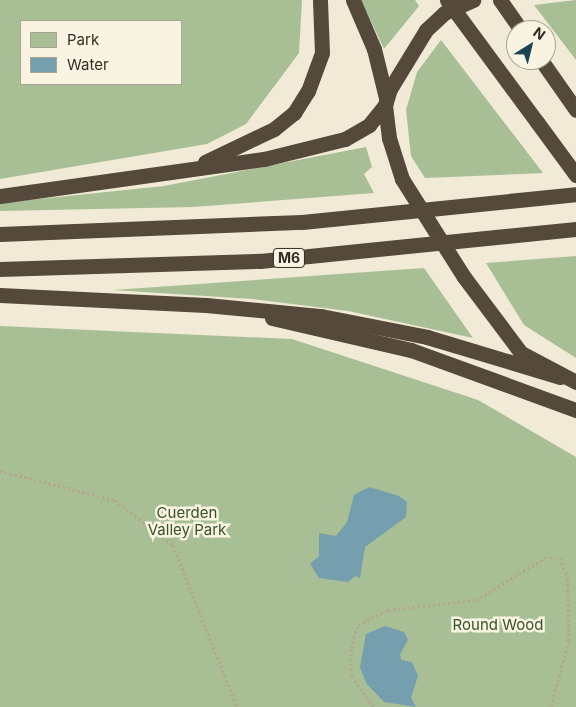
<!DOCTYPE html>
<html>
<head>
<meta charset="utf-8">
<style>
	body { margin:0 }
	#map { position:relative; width:576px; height:707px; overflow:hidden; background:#f1ead6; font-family:Inter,sans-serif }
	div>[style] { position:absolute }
	.green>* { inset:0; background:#a8bf96 }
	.water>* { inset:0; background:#759eae }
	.path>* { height:2.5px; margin-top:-1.25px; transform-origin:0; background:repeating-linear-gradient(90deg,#b4a78c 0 2.5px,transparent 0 5px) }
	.highway>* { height:15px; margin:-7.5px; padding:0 7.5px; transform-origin:7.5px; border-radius:7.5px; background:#54493b }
	.highway-bridge>* { height:15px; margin:-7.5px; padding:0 7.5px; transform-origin:7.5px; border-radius:7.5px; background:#54493b }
	span { translate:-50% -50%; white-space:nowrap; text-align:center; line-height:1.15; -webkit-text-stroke:5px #f9f3e2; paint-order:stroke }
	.shield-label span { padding:1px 4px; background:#f9f3e2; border:1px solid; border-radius:4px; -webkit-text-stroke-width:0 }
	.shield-label { font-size:14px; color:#332c24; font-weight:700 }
	.park-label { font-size:15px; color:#385128 }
	.legend { position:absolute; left:20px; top:20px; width:162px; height:65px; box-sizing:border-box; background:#f9f3e2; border:1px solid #aaa396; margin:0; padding:6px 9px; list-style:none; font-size:15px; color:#332c24 }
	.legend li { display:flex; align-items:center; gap:10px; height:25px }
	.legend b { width:25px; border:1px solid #aaa396 }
	.north { position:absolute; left:506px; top:20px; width:50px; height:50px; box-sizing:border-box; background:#f9f3e2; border:1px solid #aaa396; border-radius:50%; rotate:36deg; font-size:14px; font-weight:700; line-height:20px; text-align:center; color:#332c24 }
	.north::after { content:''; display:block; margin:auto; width:18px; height:22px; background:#1a4354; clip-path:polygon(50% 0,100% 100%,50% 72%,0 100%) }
</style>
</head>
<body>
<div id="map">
	<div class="green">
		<i style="clip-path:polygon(evenodd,0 0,302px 0,299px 53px,246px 124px,207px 144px,0 179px,0 0,21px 21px,181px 21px,181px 84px,21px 84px,21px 21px)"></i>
		<i style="clip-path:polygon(361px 0,415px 0,419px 6px,384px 49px)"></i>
		<i style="clip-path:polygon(576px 0,576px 60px,534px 5px)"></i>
		<i style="clip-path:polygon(441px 40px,543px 173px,425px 178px,411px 156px,406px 110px,417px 72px)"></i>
		<i style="clip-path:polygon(366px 147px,372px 167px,364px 174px,374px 193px,193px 207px,0 211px,0 203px,164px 186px)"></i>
		<i style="clip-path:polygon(576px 256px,576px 358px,524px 325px,486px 263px)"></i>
		<i style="clip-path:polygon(424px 268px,473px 338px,348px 311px,252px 299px,113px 290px)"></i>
		<i style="clip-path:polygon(0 326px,292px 339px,478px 400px,576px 457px,576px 707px,0 707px)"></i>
	</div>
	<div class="water">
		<i style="clip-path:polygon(369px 487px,399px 496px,407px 502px,406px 517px,365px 547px,360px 578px,355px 576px,348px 582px,319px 578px,310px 564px,319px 556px,319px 533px,336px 536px,347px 522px,354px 495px)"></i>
		<i style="clip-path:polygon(385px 626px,404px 632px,408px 640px,400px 654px,401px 660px,412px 662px,418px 676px,411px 698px,416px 707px,384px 702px,366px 683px,360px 667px,366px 634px)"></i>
	</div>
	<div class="path">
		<i style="left:0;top:471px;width:119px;rotate:14.2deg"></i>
		<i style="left:115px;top:500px;width:73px;rotate:37.8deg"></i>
		<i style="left:173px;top:545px;width:174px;rotate:68.4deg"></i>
		<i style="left:373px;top:707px;width:38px;rotate:-125deg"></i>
		<i style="left:351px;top:676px;width:28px;rotate:-90deg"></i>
		<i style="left:351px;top:648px;width:24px;rotate:-73deg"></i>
		<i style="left:358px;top:625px;width:34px;rotate:-27deg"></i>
		<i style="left:388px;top:610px;width:89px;rotate:-6.5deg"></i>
		<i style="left:476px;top:600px;width:81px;rotate:-31.3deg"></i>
		<i style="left:545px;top:558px;width:15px"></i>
		<i style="left:560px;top:558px;width:22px;rotate:69deg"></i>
		<i style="left:568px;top:579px;width:62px;rotate:89.1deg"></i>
		<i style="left:569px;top:641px;width:68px;rotate:105.3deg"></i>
	</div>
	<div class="highway">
		<i style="left:353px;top:0;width:53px;rotate:66.8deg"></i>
		<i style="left:374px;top:49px;width:50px;rotate:76.2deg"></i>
		<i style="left:500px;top:0;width:37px;rotate:55deg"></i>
		<i style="left:541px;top:60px;width:61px;rotate:55deg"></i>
		<i style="left:537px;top:122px;width:66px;rotate:53.7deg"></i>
		<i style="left:205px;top:162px;width:76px;rotate:-25.6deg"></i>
		<i style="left:274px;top:129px;width:26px;rotate:-39deg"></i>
		<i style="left:294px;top:113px;width:26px;rotate:-58deg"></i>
		<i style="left:308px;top:91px;width:40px;rotate:-69.8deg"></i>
		<i style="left:322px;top:53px;width:53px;rotate:-92.2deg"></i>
		<i style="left:402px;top:179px;width:43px;rotate:-107.6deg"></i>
		<i style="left:389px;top:138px;width:33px;rotate:-97deg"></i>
		<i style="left:385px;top:105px;width:17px;rotate:-73deg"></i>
		<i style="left:390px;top:89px;width:69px;rotate:-58.6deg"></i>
		<i style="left:426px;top:30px;width:25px;rotate:-43deg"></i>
		<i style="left:444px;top:13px;width:32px;rotate:-24deg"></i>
		<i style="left:0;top:196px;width:267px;rotate:-8deg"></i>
		<i style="left:264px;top:159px;width:83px;rotate:-13.9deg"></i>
		<i style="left:345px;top:139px;width:28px;rotate:-30deg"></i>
		<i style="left:369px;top:125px;width:26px;rotate:-51deg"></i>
		<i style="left:0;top:234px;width:302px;rotate:-2.3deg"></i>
		<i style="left:302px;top:222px;width:275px;rotate:-5.8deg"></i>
		<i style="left:0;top:269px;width:260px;rotate:-1.8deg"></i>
		<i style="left:260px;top:261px;width:318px;rotate:-5.8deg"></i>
		<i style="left:464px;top:277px;width:95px;rotate:53.1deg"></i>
		<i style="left:521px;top:353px;width:62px;rotate:27.8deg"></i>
		<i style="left:0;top:295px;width:206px;rotate:2.8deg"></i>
		<i style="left:206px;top:305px;width:116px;rotate:5.5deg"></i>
		<i style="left:321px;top:316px;width:108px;rotate:11.2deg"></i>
		<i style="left:427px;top:337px;width:139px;rotate:16.7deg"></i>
		<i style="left:272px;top:318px;width:143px;rotate:13deg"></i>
		<i style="left:411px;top:350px;width:176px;rotate:20deg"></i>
	</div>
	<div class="highway-bridge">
		<i style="left:447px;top:0;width:152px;rotate:53.6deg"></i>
		<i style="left:402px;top:179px;width:116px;rotate:57.7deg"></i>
	</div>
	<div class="shield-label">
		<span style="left:289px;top:258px">M6</span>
	</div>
	<div class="park-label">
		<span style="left:187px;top:521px">Cuerden<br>Valley Park</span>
		<span style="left:498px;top:625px">Round Wood</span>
	</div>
	<ul class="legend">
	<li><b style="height:14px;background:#a8bf96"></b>Park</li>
	<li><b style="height:14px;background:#759eae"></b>Water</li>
	</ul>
	<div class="north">N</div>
</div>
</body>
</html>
